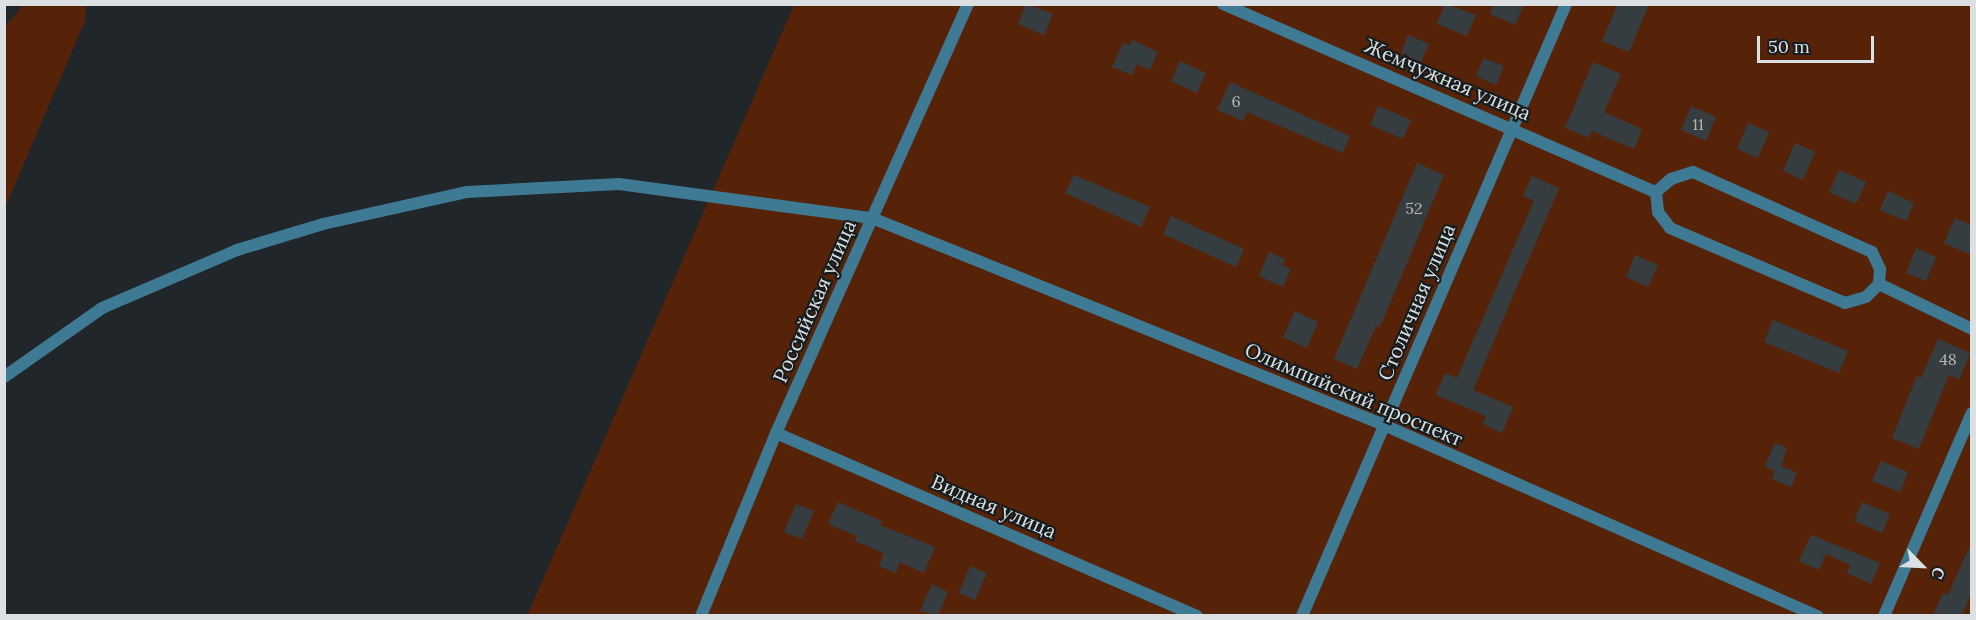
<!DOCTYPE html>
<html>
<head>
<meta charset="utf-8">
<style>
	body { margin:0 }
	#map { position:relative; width:1976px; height:620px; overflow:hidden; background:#202629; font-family:Lora,serif }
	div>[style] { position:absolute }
	.green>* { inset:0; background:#562309 }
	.building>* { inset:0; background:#363d40 }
	.minor>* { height:12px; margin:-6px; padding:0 6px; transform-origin:6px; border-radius:6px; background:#3e7a94 }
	span { translate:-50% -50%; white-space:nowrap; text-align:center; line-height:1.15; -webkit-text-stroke:4.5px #171d1f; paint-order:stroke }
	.number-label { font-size:16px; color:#b2b7ba }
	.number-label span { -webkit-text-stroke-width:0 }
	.street-label { font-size:20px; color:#dce0e2 }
	.frame { position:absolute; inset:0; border:6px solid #dce0e2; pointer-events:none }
	.north { position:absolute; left:1892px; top:536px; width:60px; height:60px; -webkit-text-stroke:4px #171d1f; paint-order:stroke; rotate:114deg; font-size:16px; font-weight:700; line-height:24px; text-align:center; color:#dce0e2 }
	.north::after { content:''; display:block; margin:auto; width:21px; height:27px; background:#dce0e2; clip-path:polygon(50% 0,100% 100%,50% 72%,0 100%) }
	.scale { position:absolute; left:1757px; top:36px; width:117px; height:27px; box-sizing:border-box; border:3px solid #dce0e2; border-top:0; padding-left:8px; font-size:18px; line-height:21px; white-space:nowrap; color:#dce0e2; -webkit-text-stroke:4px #171d1f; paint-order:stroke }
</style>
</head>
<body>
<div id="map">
	<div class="green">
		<i style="clip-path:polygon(24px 4px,86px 5px,85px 21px,5px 208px,5px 27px)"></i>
		<i style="clip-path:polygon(794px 5px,1971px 5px,1971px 615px,527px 616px)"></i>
	</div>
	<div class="building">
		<i style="clip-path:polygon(1026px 4px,1053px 14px,1044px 35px,1018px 24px)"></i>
		<i style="clip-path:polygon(1445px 4px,1476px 15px,1467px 36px,1437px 24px)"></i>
		<i style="clip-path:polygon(1494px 4px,1524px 4px,1515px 25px,1490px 14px)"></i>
		<i style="clip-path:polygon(1618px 4px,1649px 4px,1629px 52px,1602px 41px)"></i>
		<i style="clip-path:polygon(1408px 35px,1429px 44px,1421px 62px,1401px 53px)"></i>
		<i style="clip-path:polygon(1132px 40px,1158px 52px,1150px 70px,1137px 64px,1132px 75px,1112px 67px,1123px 43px,1129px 46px)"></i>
		<i style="clip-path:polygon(1484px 58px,1504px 66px,1496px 85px,1476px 76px)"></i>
		<i style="clip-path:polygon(1180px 61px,1206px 73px,1197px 93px,1171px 81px)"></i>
		<i style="clip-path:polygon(1593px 62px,1621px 74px,1604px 112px,1642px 129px,1634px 149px,1592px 131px,1589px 138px,1565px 128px)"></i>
		<i style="clip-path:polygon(1230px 82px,1350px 136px,1343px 153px,1247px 112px,1243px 121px,1217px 110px)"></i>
		<i style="clip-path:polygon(1378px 106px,1411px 120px,1403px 139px,1370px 125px)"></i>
		<i style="clip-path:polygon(1691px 106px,1716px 117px,1706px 141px,1681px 130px)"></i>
		<i style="clip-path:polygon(1748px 123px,1769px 132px,1758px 158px,1737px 149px)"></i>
		<i style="clip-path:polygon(1795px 143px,1815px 152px,1803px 180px,1783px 171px)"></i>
		<i style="clip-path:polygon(1417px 163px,1444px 175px,1383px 320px,1379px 327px,1376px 326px,1357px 369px,1334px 359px)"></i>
		<i style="clip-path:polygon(1839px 170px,1866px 182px,1856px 204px,1829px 192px)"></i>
		<i style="clip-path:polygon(1074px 175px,1150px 207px,1141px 227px,1065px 193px)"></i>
		<i style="clip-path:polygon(1532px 176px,1559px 188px,1473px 390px,1513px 407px,1502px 433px,1483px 424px,1486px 416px,1436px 395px,1445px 373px,1457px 378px,1534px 201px,1523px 196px)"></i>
		<i style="clip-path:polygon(1888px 191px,1914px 203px,1906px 221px,1880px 210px)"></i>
		<i style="clip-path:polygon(1171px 216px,1244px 249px,1236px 267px,1163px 234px)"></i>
		<i style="clip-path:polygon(1955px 218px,1971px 225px,1971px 255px,1944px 243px)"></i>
		<i style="clip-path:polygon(1916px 248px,1936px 257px,1926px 281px,1906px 273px)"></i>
		<i style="clip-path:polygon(1269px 252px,1285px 259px,1282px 265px,1291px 269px,1283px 287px,1259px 276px)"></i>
		<i style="clip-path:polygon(1635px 255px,1658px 265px,1648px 287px,1626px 277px)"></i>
		<i style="clip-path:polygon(1295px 311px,1318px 322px,1307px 348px,1283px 337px)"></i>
		<i style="clip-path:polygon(1773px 320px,1848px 351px,1839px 373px,1764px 342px)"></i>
		<i style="clip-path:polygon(1938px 339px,1970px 353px,1959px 380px,1949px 375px,1919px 449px,1892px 438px,1917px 376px,1921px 378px)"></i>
		<i style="clip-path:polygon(1775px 443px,1787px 448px,1781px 466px,1797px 473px,1791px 487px,1772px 479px,1775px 471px,1765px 466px)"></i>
		<i style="clip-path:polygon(1881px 461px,1908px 472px,1900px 492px,1872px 481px)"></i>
		<i style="clip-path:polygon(838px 502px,882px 521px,880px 525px,935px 547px,924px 573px,900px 562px,896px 573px,879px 566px,884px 553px,855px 541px,857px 536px,828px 524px)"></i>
		<i style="clip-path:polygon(1862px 502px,1890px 514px,1882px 533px,1854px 521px)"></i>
		<i style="clip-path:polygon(796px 504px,814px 511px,802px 539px,784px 532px)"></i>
		<i style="clip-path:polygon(1811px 535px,1880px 563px,1871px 584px,1847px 573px,1850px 565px,1826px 554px,1819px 570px,1799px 561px)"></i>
		<i style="clip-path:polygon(1971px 543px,1971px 593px,1962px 615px,1933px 615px,1943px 593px,1948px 595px)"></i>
		<i style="clip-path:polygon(970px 566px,987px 573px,975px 600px,959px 593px)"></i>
		<i style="clip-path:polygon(932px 584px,948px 592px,938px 615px,920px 611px)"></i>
	</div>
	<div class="minor">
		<i style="left:1223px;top:4px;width:472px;rotate:23.5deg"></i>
		<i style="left:1656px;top:192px;width:20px;rotate:84deg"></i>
		<i style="left:1658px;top:212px;width:20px;rotate:53deg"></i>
		<i style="left:1670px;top:228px;width:190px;rotate:23.2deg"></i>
		<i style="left:1845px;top:303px;width:22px;rotate:-16deg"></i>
		<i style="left:1866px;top:297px;width:18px;rotate:-45deg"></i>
		<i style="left:1879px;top:284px;width:103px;rotate:25.8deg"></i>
		<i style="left:1656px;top:192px;width:20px;rotate:-41deg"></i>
		<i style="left:1671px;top:179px;width:23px;rotate:-18deg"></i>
		<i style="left:1693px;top:172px;width:196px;rotate:24.1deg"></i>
		<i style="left:1872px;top:252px;width:19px;rotate:65deg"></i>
		<i style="left:1880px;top:269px;width:15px;rotate:94deg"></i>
		<i style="left:4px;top:377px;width:120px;rotate:-35.1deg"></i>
		<i style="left:102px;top:308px;width:147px;rotate:-23.2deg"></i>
		<i style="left:237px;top:250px;width:90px;rotate:-16.8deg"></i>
		<i style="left:323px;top:224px;width:148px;rotate:-12.5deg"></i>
		<i style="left:467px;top:192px;width:152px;rotate:-3deg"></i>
		<i style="left:619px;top:184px;width:255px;rotate:7.7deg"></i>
		<i style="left:872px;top:218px;width:552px;rotate:22.01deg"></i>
		<i style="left:1384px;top:425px;width:474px;rotate:23.8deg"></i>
		<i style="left:776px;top:433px;width:459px;rotate:23.5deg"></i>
		<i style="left:701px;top:616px;width:198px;rotate:-67.7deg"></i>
		<i style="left:776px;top:433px;width:470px;rotate:-65.9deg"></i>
		<i style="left:1302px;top:616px;width:667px;rotate:-66.67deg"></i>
		<i style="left:1884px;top:616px;width:221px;rotate:-66.6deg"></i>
	</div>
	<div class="number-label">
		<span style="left:1236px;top:101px">6</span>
		<span style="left:1698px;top:124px">11</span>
		<span style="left:1414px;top:208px">52</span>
		<span style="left:1948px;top:359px">48</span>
	</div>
	<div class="street-label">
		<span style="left:1448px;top:79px;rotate:23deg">Жемчужная улица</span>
		<span style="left:814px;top:301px;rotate:-66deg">Российская улица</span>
		<span style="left:1416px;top:302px;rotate:-67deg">Столичная улица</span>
		<span style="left:1354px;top:394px;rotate:23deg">Олимпийский проспект</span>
		<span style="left:994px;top:506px;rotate:23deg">Видная улица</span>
	</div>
	<div class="frame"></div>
	<div class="north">С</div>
	<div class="scale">50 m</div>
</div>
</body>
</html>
